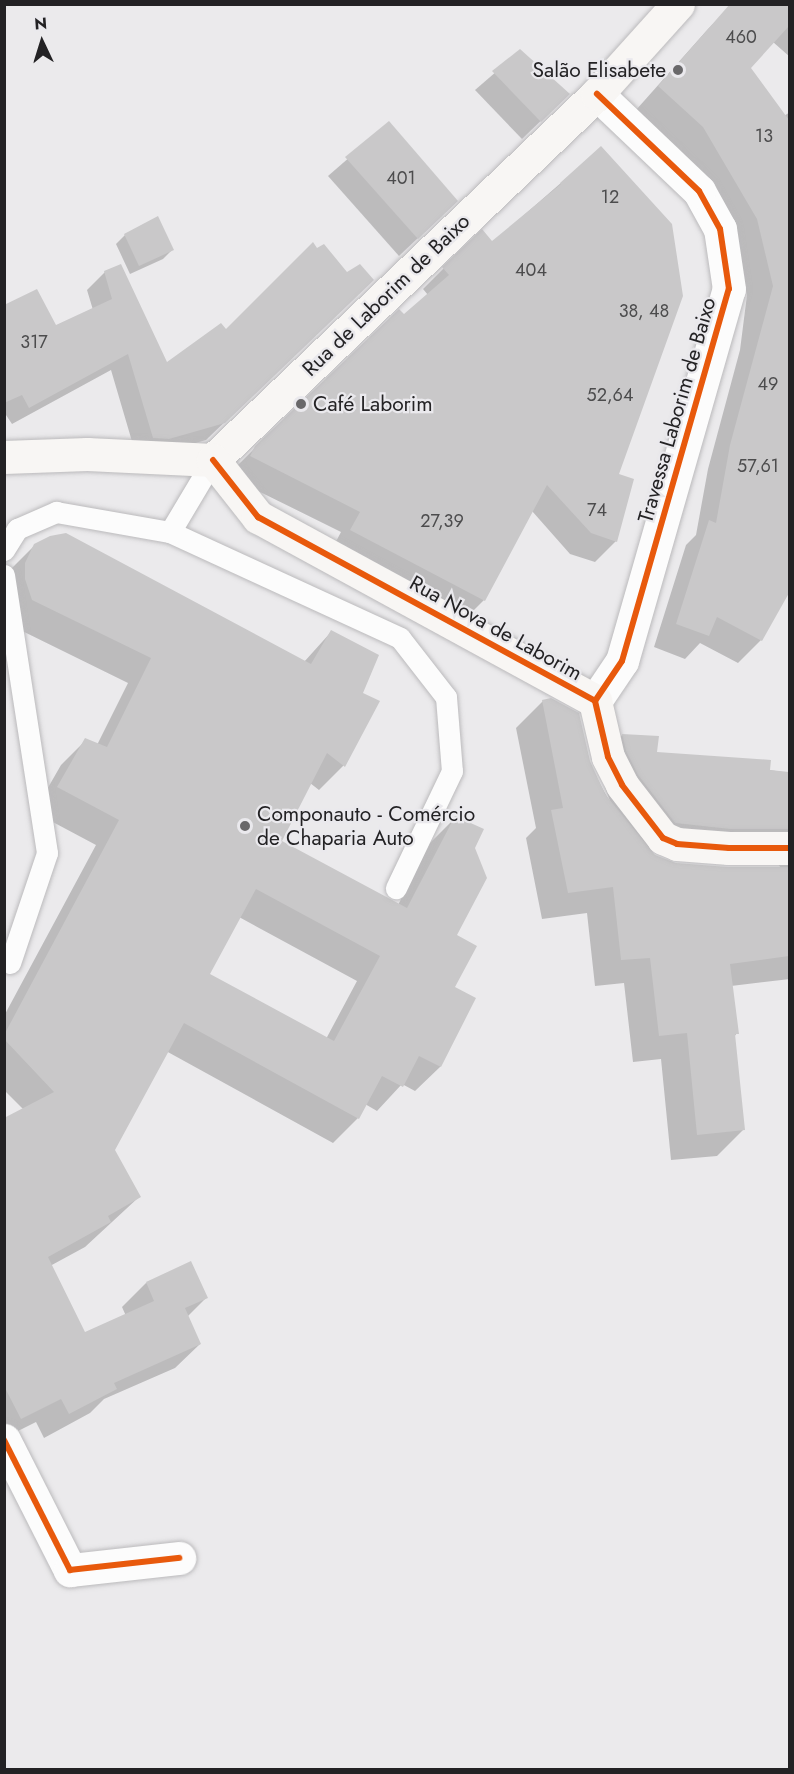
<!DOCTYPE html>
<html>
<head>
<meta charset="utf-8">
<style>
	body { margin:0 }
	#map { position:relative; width:794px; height:1774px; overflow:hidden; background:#ebeaec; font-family:Jost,sans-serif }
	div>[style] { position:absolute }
	.shadow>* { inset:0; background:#0003 }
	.building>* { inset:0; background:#c9c8c9 }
	.roads { filter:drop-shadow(0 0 2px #bbbabc) drop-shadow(0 0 2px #bbbabc) }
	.lane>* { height:21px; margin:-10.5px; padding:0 10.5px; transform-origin:10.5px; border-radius:10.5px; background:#fcfcfc }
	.street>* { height:33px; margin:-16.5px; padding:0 16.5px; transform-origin:16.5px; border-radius:16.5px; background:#fcfcfc }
	.secondary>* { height:33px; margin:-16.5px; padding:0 16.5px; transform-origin:16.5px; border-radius:16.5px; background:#f8f6f4 }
	.cycleway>* { height:6px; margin:-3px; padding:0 3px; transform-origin:3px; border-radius:3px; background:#e8590c }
	.dots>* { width:16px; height:16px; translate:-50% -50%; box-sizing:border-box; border:3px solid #eae9ed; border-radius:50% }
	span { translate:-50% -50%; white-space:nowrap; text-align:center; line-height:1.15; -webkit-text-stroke:4.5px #eae9ed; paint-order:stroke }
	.number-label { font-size:18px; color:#4c4c4d }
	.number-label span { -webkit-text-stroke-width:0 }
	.poi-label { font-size:21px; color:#232224 }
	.right { translate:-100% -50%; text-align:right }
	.left { translate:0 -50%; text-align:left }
	.street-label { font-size:21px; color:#232224 }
	.frame { position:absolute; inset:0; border:6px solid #232224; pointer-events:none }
	.north { position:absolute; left:12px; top:12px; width:60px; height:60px; -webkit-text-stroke:4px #eae9ed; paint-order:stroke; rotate:356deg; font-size:16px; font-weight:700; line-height:24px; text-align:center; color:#232224 }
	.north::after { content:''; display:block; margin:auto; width:21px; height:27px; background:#232224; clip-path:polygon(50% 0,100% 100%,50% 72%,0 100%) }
</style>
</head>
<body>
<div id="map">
	<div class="shadow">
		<i style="clip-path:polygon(736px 4px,790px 4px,790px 57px,773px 42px,749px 68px,784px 116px,790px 112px,790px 590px,761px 640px,738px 663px,700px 643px,685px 659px,654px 647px,686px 545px,696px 535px,708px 469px,740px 350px,747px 295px,735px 243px,680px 150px,636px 110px,708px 29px,731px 6px)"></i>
		<i style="clip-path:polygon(520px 51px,550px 112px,522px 139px,475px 90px)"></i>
		<i style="clip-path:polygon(389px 123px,438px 219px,399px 256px,328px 176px)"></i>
		<i style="clip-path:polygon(601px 148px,617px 475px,616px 541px,595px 562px,570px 554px,532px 511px,484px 600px,463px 621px,331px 551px,341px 532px,230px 477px,235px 468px,256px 447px,428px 295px,423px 289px,444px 268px,492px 243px)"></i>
		<i style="clip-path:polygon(125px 235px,172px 250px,163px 259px,130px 274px,116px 244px)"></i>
		<i style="clip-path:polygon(105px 272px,167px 364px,226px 331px,355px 297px,206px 440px,150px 456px,136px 455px,111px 370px,12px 424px,4px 412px,4px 306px,55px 327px,93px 310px,87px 290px)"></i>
		<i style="clip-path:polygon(evenodd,35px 545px,304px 662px,331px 632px,361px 693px,378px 702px,343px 766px,319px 790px,310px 783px,280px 842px,398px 905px,430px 843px,455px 818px,473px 848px,455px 936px,453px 987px,474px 998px,440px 1067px,415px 1091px,402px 1084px,377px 1111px,365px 1104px,358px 1118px,333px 1143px,166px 1051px,113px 1150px,139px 1197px,85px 1247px,50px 1266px,85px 1334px,126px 1316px,122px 1307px,146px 1283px,206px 1298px,187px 1317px,200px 1344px,175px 1368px,104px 1399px,90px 1413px,44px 1438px,36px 1422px,4px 1438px,4px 1120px,24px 1110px,4px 1090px,4px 1016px,96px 845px,34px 812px,61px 765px,86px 740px,97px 745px,128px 683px,8px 624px,10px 570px,35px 545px,239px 917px,357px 981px,326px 1039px,208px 975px,239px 917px)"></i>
		<i style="clip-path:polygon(evenodd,543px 701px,588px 762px,611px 804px,596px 762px,622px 735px,656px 754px,790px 773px,790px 979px,731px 986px,737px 1033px,734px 1037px,743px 1130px,717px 1156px,671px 1160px,661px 1059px,633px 1062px,624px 983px,595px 986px,587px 913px,542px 919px,526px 838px,536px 828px,516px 728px,543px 701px,642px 848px,702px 855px,773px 858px,781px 868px,727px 868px,669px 863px,642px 848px)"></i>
	</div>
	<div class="building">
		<i style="clip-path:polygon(730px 4px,789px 4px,789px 26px,751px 68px,789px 120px,789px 593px,762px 641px,717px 617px,709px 636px,676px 624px,709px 520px,716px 523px,730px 445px,773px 286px,757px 219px,703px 127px,658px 86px)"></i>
		<i style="clip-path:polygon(520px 49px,570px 94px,541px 122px,492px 71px)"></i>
		<i style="clip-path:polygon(389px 121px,458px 201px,418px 239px,345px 157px)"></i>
		<i style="clip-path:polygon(601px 146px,672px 224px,683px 296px,619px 474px,634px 479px,617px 542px,591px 533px,547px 485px,485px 601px,350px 530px,360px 512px,250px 456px,255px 446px,399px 309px,404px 314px,449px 275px,442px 267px,482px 229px,492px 241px,561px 184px,560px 183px)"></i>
		<i style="clip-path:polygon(158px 216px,174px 250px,139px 266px,124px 234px)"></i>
		<i style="clip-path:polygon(313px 242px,317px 248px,324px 244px,347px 272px,360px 264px,374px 280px,225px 423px,169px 439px,153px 438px,128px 354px,29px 408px,22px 395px,4px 403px,4px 305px,37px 289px,56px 325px,112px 299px,104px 271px,121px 264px,167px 362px,221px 323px,226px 329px)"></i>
		<i style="clip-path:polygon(evenodd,66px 533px,311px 664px,331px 630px,379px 655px,363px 693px,380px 701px,345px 767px,327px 753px,282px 841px,407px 908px,455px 816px,484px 829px,475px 848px,487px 878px,457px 935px,477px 946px,455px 987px,476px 998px,441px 1067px,419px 1056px,403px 1087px,382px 1076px,359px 1119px,184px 1023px,115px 1150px,141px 1197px,108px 1216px,111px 1222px,48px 1257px,85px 1332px,154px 1301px,146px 1282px,191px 1261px,208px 1298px,185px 1308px,201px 1344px,114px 1383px,117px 1389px,69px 1414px,61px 1399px,21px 1419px,4px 1386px,4px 1118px,54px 1092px,4px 1039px,4px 1035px,119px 820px,57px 787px,85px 738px,107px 747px,151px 658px,32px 600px,25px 579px,25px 563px,34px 544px,50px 536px,66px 533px,256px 889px,380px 956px,334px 1041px,210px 974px,256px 889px)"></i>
		<i style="clip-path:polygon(551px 698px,579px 713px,590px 761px,605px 794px,655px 855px,676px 863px,728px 867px,789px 867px,789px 956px,730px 964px,739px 1034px,735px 1034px,745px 1130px,697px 1135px,687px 1033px,659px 1036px,650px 958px,621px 960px,613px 887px,568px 893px,551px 810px,563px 808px,542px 700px)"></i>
		<i style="clip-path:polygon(622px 734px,659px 736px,657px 752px,771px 760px,770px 770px,789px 772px,789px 829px,730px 829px,675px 823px,638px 775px,626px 751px)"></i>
	</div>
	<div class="roads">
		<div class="lane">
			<i style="left:170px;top:532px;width:253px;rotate:24.7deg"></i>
			<i style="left:400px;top:638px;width:75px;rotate:52.1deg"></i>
			<i style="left:446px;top:697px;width:74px;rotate:85.4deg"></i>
			<i style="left:452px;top:771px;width:130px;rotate:115.6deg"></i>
			<i style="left:4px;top:550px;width:25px;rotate:-58deg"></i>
			<i style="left:17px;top:529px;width:43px;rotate:-23.6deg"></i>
			<i style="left:56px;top:512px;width:116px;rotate:10deg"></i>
			<i style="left:170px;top:532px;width:84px;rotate:-59.2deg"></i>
			<i style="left:4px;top:575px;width:281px;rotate:81.2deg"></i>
			<i style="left:47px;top:853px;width:116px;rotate:108.6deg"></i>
		</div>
		<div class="street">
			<i style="left:595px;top:701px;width:48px;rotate:-56deg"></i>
			<i style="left:622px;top:661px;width:387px;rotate:-74deg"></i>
			<i style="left:729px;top:289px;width:61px;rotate:-98.5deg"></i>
			<i style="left:720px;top:229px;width:43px;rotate:-118.9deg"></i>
			<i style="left:699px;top:191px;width:141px;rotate:-136.4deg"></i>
			<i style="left:4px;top:1440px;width:146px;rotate:63.1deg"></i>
			<i style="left:70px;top:1570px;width:110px;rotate:-6.3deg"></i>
		</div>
		<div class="secondary">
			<i style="left:4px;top:457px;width:83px;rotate:-2.1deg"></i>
			<i style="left:87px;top:454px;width:126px;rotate:2.7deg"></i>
			<i style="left:213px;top:460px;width:530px;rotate:-43.63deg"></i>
			<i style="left:597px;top:94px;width:121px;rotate:-48deg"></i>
			<i style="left:213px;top:460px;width:73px;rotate:51.7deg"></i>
			<i style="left:258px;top:517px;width:384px;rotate:28.6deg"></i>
			<i style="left:595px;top:701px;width:57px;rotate:76.9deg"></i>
			<i style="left:608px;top:757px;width:31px;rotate:63deg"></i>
			<i style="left:622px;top:785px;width:67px;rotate:52.3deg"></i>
			<i style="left:663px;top:838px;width:15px;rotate:23deg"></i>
			<i style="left:677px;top:844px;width:52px;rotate:4.4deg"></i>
			<i style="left:729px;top:848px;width:61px"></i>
		</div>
	</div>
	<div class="cycleway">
		<i style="left:213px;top:460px;width:73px;rotate:51.7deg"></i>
		<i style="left:258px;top:517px;width:384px;rotate:28.6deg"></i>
		<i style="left:595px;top:701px;width:57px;rotate:76.9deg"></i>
		<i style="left:608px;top:757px;width:31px;rotate:63deg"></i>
		<i style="left:622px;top:785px;width:67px;rotate:52.3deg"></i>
		<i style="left:663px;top:838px;width:15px;rotate:23deg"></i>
		<i style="left:677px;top:844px;width:52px;rotate:4.4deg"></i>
		<i style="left:729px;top:848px;width:61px"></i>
		<i style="left:595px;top:701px;width:48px;rotate:-56deg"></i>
		<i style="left:622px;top:661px;width:387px;rotate:-74deg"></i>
		<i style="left:729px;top:289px;width:61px;rotate:-98.5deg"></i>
		<i style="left:720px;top:229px;width:43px;rotate:-118.9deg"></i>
		<i style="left:699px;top:191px;width:141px;rotate:-136.4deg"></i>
		<i style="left:4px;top:1440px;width:146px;rotate:63.1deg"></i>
		<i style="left:70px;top:1570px;width:110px;rotate:-6.3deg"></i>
	</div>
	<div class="dots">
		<i style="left:678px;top:70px;background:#69686a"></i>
		<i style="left:301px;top:404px;background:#69686a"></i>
		<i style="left:245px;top:826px;background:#69686a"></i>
	</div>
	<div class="number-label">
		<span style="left:741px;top:37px">460</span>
		<span style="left:764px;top:136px">13</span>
		<span style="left:401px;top:178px">401</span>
		<span style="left:610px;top:197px">12</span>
		<span style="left:531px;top:270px">404</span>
		<span style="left:644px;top:311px">38, 48</span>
		<span style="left:34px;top:342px">317</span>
		<span style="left:768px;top:384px">49</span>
		<span style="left:610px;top:395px">52,64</span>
		<span style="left:758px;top:466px">57,61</span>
		<span style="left:597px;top:510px">74</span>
		<span style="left:442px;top:521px">27,39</span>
	</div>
	<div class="poi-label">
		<span class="right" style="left:666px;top:70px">Salão Elisabete</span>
		<span class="left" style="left:313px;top:404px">Café Laborim</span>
		<span class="left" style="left:257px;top:826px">Componauto - Comércio<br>de Chaparia Auto</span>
	</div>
	<div class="street-label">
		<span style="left:386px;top:295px;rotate:-44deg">Rua de Laborim de Baixo</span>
		<span style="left:677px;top:410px;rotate:-74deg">Travessa Laborim de Baixo</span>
		<span style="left:496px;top:628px;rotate:29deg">Rua Nova de Laborim</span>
	</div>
	<div class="frame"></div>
	<div class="north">N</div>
</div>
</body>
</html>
